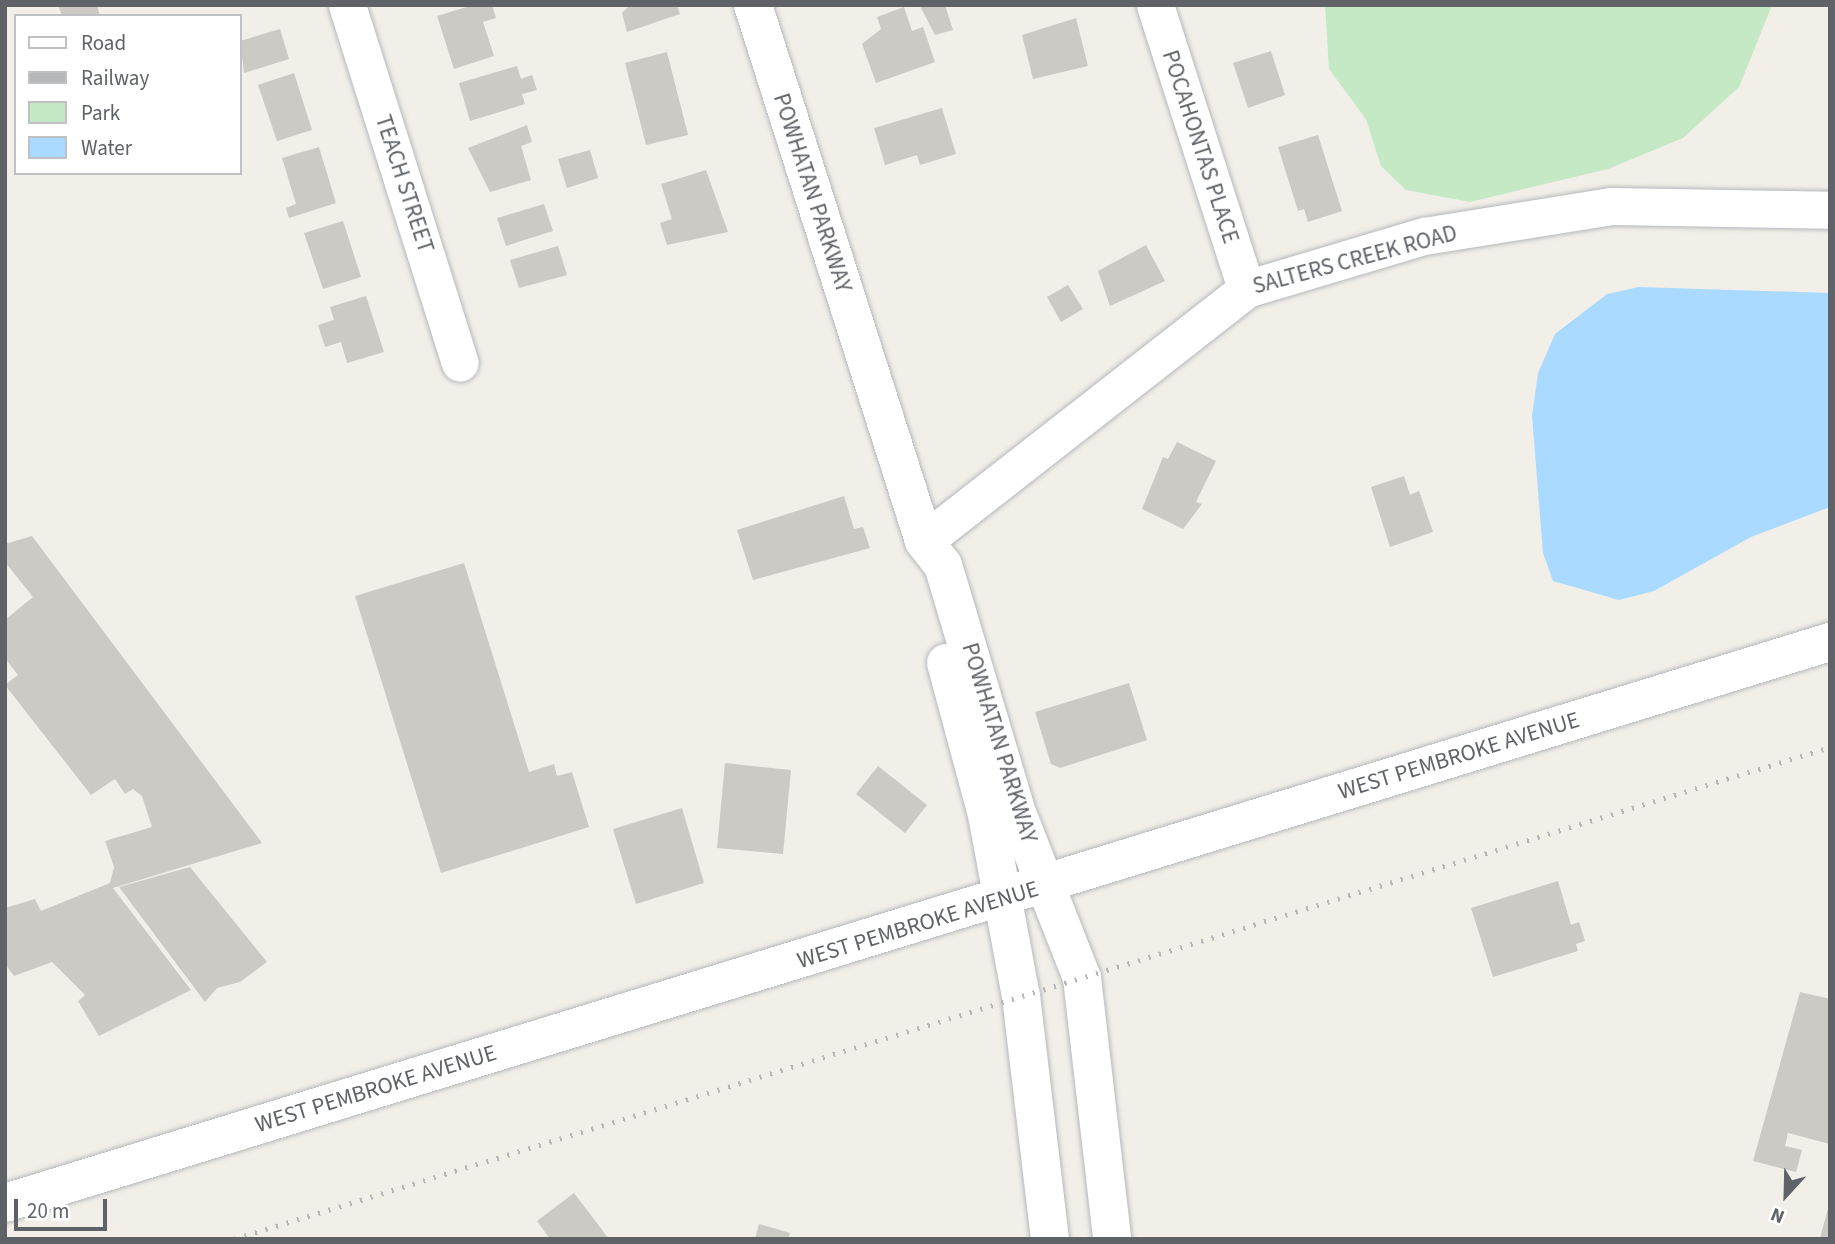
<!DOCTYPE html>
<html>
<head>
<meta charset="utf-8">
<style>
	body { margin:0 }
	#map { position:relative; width:1835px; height:1244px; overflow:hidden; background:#f1efe8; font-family:"Source Sans 3",sans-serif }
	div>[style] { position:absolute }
	.green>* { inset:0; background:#c5e8c5 }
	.water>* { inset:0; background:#aadaff }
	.building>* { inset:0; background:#cccac5 }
	.roads { filter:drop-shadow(0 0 2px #b5b8bc) drop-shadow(0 0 2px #b5b8bc) }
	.street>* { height:37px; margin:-18.5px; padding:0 18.5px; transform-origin:18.5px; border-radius:18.5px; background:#fff }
	.secondary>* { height:38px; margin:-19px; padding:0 19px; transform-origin:19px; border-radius:19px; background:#fff }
	.rail>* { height:5px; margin-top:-2.5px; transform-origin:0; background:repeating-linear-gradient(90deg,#b6b7b8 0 2px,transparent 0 11px) }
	span { translate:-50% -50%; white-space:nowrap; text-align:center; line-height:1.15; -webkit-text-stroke:5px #fff; paint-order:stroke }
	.street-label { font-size:23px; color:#5f6368 }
	.frame { position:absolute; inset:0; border:7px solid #5f6368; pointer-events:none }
	.legend { position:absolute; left:14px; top:14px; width:228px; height:161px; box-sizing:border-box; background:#fff; border:2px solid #bfc1c3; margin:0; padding:9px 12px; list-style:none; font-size:21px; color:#5f6368 }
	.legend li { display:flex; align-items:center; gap:14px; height:35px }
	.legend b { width:35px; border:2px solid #bfc1c3 }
	.north { position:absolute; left:1751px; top:1160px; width:70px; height:70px; -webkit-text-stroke:5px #fff; paint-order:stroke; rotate:202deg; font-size:19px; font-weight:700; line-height:28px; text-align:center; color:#5f6368 }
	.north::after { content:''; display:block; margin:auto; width:24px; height:32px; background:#5f6368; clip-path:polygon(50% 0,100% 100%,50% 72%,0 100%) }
	.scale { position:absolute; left:14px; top:1199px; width:93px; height:32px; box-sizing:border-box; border:4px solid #5f6368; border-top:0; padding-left:9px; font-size:21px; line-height:24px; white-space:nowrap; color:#5f6368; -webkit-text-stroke:5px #fff; paint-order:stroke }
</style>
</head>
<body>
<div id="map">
	<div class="green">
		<i style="clip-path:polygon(1325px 5px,1772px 5px,1739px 87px,1683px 138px,1608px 169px,1470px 202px,1406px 190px,1381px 166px,1366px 119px,1329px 69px)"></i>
	</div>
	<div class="water">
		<i style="clip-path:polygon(1639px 287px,1830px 293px,1830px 507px,1751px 537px,1654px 591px,1619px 600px,1553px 581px,1543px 553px,1532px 416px,1538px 373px,1555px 334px,1607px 294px)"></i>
	</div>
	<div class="building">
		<i style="clip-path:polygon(58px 5px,97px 5px,100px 16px,62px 16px)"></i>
		<i style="clip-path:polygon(473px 5px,492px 5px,496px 18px,483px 22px,494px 56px,454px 69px,437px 16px)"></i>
		<i style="clip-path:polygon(630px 5px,677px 5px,680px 14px,627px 32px,622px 13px)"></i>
		<i style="clip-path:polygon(945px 5px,953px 30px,935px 35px,920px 6px)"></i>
		<i style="clip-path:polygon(904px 7px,912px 31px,923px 27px,935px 62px,876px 83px,862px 44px,881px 29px,877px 17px)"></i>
		<i style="clip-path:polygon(1076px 18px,1088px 66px,1033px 79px,1022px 35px)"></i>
		<i style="clip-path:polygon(280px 29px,289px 59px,244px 73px,240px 41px)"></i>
		<i style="clip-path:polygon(1271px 51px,1285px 95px,1248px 108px,1233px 63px)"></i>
		<i style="clip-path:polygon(667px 52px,688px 135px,646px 145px,625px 63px)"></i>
		<i style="clip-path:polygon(517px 66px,521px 79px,532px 75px,537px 90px,522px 94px,525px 104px,470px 121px,459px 83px)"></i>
		<i style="clip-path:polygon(294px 73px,312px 130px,277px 141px,258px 85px)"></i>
		<i style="clip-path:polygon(942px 108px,956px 154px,920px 165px,917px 155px,885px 165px,874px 128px)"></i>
		<i style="clip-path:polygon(527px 125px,532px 142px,521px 146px,531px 180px,490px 192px,468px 148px)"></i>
		<i style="clip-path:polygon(1318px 135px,1342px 211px,1308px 222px,1304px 209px,1298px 211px,1278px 147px)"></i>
		<i style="clip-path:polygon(319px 147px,336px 203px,289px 218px,286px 208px,296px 204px,282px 158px)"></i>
		<i style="clip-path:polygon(590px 150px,598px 178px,567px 188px,558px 159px)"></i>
		<i style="clip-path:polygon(706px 170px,728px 232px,667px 245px,660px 223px,672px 219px,661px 184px)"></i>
		<i style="clip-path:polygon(544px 204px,553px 231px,506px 246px,497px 218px)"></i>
		<i style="clip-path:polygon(343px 221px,361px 277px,323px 289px,304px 233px)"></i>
		<i style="clip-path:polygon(1146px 245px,1165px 281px,1110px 306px,1098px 271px)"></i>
		<i style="clip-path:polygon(558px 246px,567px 275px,519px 288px,510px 260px)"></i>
		<i style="clip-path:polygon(1068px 285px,1083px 309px,1061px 322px,1047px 297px)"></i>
		<i style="clip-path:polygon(366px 296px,384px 352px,347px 363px,341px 342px,325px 347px,318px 325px,334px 320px,330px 307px)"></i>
		<i style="clip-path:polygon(1177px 442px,1216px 461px,1196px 502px,1202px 504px,1183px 529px,1142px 509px,1163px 457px,1168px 459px)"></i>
		<i style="clip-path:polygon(1404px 476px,1410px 495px,1419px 491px,1433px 532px,1390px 547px,1371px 487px)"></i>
		<i style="clip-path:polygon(844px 496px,854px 529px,863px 527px,870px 548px,753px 580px,737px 530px)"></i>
		<i style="clip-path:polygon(32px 536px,262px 843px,113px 888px,191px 990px,99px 1036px,78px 1001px,85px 995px,52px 962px,14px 976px,5px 964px,5px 908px,35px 899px,41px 911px,110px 883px,114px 867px,105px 841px,152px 827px,142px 796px,133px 789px,125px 794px,115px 779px,91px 795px,5px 685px,18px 675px,5px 658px,5px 620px,33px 597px,5px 562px,5px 544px)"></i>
		<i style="clip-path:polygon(464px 563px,529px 772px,554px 764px,557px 776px,572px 772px,589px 827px,441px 873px,355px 596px)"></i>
		<i style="clip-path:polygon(1129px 683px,1147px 740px,1060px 768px,1051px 764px,1035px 712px)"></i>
		<i style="clip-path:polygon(725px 763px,791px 770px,783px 854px,717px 848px)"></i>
		<i style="clip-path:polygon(878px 766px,927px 805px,905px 833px,856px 794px)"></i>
		<i style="clip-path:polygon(682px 808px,704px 883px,636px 904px,613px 829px)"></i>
		<i style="clip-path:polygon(190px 867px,267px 962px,240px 982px,217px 988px,205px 1002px,119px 887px)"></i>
		<i style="clip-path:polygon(1558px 881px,1571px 925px,1579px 922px,1585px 941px,1576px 944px,1578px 951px,1493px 977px,1471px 908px)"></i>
		<i style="clip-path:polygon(1800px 992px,1830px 999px,1830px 1144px,1788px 1133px,1785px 1146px,1802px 1150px,1796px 1172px,1753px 1161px)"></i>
		<i style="clip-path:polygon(574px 1193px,609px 1239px,550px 1239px,537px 1221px)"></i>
		<i style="clip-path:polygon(1829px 1205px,1830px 1239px,1820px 1239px,1823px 1227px)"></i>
		<i style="clip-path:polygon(759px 1224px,790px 1233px,788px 1239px,755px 1239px)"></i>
	</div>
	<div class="roads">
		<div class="street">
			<i style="left:347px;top:5px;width:375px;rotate:72.5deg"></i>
			<i style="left:1155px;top:5px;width:298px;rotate:72.2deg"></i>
			<i style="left:924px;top:541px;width:409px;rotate:-38deg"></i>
			<i style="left:1246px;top:289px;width:186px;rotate:-16.6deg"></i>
			<i style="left:1424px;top:236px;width:189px;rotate:-9.1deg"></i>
			<i style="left:1611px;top:206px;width:219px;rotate:1deg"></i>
		</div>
		<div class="secondary">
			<i style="left:753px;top:5px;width:563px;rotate:72.31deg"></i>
			<i style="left:924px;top:541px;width:31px;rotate:52deg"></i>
			<i style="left:943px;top:565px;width:259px;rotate:73.4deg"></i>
			<i style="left:1017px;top:813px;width:177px;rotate:68.5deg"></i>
			<i style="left:1082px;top:978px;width:263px;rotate:83.4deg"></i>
			<i style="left:946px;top:663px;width:157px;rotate:74.9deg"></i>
			<i style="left:987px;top:815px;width:184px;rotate:79.4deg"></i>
			<i style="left:1021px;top:996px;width:245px;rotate:83.2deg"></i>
			<i style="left:5px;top:1203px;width:1909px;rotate:-17.09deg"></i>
		</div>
	</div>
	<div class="rail">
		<i style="left:234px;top:1239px;width:1670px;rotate:-17.13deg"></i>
	</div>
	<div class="street-label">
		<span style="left:1200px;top:147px;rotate:72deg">POCAHONTAS PLACE</span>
		<span style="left:404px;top:184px;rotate:72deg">TEACH STREET</span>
		<span style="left:812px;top:193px;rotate:72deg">POWHATAN PARKWAY</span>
		<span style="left:1355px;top:260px;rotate:-15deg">SALTERS CREEK ROAD</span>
		<span style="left:999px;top:743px;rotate:73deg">POWHATAN PARKWAY</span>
		<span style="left:1459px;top:756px;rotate:-17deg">WEST PEMBROKE AVENUE</span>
		<span style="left:918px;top:925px;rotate:-17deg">WEST PEMBROKE AVENUE</span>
		<span style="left:376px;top:1089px;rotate:-17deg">WEST PEMBROKE AVENUE</span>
	</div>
	<div class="frame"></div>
	<ul class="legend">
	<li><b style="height:9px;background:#fff"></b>Road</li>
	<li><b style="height:9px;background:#b6b7b8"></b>Railway</li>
	<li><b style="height:19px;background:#c5e8c5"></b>Park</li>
	<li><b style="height:19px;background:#aadaff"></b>Water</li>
	</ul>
	<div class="north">N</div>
	<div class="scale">20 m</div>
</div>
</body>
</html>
